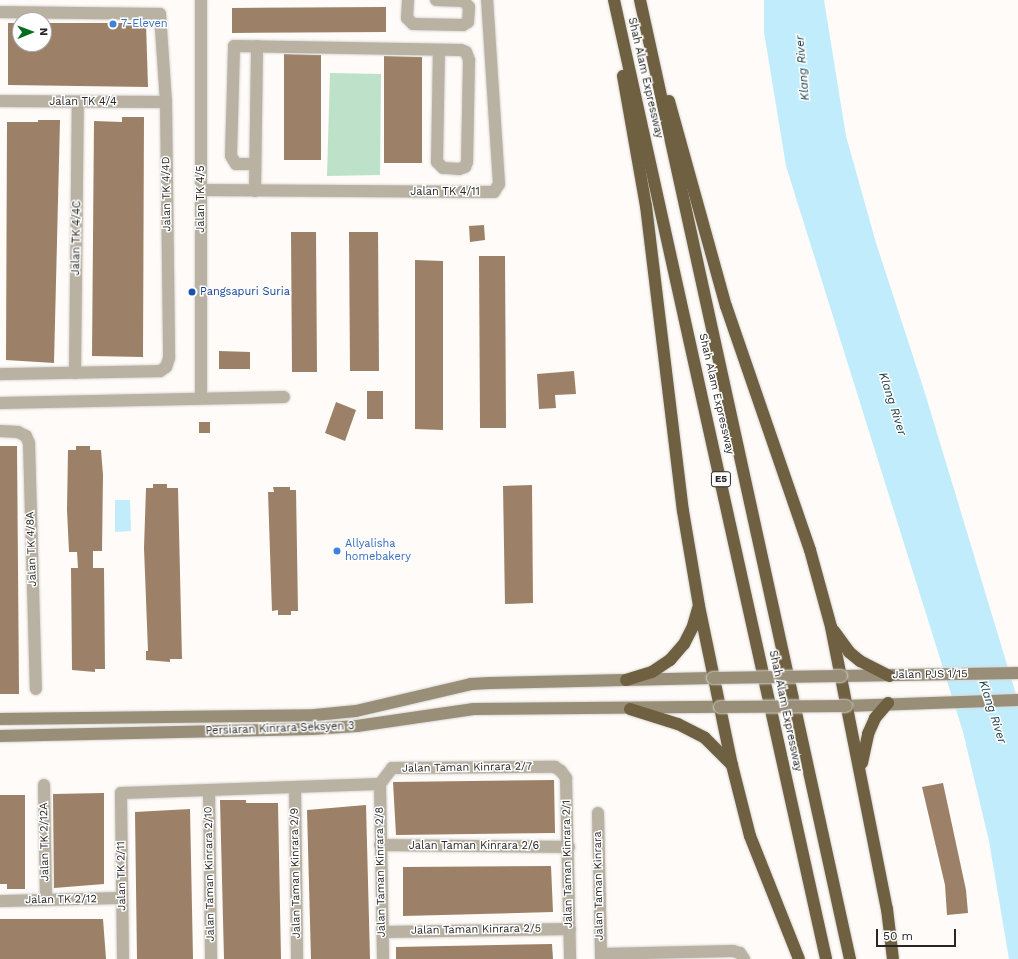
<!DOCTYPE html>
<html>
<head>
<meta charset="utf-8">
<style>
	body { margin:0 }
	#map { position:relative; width:1018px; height:959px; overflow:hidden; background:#fefbf8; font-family:"Work Sans",sans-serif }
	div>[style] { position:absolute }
	.green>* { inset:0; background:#bee1ca }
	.water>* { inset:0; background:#c1ecfc }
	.building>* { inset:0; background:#9c8067 }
	.roads { filter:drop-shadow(0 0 1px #d7d5d2) drop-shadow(0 0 1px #d7d5d2) }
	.minor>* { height:12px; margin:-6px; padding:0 6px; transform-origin:6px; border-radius:6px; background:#b9b2a3 }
	.secondary>* { height:12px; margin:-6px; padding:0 6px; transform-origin:6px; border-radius:6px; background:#998f79 }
	.motorway>* { height:12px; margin:-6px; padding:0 6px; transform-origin:6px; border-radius:6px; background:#6e6040 }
	.bridges { filter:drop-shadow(0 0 1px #d7d5d2) drop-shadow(0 0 1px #d7d5d2) }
	.secondary-bridge>* { height:12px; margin:-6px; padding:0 6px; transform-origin:6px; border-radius:6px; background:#998f79 }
	.dots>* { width:11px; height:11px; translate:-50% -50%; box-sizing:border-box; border:2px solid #fff; border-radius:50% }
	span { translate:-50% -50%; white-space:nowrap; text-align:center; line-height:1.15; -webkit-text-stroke:3px #fff; paint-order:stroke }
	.shield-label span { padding:1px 3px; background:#fff; border:1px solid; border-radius:3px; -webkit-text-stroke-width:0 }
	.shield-label { font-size:10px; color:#272625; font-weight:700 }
	.shop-label { font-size:11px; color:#366cbe }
	.left { translate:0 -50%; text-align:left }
	.street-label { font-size:11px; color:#272625 }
	.transit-label { font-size:11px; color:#164399 }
	.water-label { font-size:12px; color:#123844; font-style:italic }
	.north { position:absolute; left:12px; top:12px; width:40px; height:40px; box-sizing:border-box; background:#fff; border:1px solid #a9a8a8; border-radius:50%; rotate:89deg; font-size:11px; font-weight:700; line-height:16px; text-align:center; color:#272625 }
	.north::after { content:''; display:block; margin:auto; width:14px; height:18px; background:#016d1d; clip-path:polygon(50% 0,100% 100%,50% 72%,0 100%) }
	.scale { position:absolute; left:876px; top:929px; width:80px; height:18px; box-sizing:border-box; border:2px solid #272625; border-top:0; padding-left:5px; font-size:12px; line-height:14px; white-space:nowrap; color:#272625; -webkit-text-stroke:3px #fff; paint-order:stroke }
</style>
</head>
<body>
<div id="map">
	<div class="green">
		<i style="clip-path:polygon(330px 73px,381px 74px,380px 175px,327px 176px)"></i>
	</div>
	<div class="water">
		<i style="clip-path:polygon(764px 0,824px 0,846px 136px,876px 243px,924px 390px,1018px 701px,1018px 959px,1009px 959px,989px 841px,963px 732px,786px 166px,764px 32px)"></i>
		<i style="clip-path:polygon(115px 500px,130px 500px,131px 531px,115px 532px)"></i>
	</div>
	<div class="building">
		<i style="clip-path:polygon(386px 7px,386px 32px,232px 33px,232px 8px)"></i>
		<i style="clip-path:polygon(8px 23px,20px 23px,20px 44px,44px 44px,44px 23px,146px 23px,148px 87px,8px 85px)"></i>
		<i style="clip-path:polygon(284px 54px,321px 55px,321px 160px,284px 160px)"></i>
		<i style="clip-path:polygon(384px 56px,422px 57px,422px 163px,384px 163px)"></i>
		<i style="clip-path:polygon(122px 117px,144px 117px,143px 357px,92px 356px,94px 121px,122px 122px)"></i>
		<i style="clip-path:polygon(38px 120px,60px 120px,54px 363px,6px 360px,7px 122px,38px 122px)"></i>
		<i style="clip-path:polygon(484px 225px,485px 240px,470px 242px,469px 226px)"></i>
		<i style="clip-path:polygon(291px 232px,316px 232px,317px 372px,292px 372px)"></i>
		<i style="clip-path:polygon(349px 232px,378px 232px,379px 371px,350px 371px)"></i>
		<i style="clip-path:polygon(479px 256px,505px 256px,506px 428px,480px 428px)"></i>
		<i style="clip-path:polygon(415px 260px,443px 261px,443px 430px,415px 429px)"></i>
		<i style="clip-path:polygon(219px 351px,250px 352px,250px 369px,219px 369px)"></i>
		<i style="clip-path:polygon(574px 371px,576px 394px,555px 395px,556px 408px,539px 409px,537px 374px)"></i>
		<i style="clip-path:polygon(367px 391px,383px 391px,383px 419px,367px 419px)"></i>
		<i style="clip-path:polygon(336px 402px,356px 410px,345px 441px,325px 433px)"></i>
		<i style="clip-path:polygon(199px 422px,210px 422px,210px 433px,199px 433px)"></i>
		<i style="clip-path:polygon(0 446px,17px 446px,19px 694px,0 694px)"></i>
		<i style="clip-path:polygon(76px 446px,90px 446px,90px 450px,101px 450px,103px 475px,102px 551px,93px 551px,93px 568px,104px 568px,105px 669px,95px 669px,95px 672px,72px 670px,71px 568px,78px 568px,77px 552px,69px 552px,67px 510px,68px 450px,76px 450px)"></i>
		<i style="clip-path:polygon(153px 484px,167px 484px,167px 488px,178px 488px,182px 659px,170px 659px,170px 662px,146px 660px,146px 651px,148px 651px,144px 548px,146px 488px,153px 488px)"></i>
		<i style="clip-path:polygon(532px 485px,533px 603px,505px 604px,503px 486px)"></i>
		<i style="clip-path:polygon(273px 487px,290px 487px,290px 490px,296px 490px,298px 611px,291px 611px,291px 615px,278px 615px,278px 610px,272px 611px,268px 492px,274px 492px)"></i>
		<i style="clip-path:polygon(554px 780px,555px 833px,396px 835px,393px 782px)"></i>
		<i style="clip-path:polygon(943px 783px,966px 890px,968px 913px,947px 915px,945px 885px,922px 787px)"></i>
		<i style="clip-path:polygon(104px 793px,104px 884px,54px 888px,53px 794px)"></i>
		<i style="clip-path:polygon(0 795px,25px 795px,25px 889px,7px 889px,7px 884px,0 884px)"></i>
		<i style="clip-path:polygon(220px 800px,246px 800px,246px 803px,278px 803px,281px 959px,224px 959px)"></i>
		<i style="clip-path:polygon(366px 805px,370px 959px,311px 959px,307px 810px)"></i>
		<i style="clip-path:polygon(190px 809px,193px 959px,137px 959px,135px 812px)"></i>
		<i style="clip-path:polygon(551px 866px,553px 912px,403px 916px,403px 867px)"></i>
		<i style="clip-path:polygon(0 919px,103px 919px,106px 959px,0 959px)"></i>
		<i style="clip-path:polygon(552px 944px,553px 959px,396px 959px,396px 947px)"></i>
	</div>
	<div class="roads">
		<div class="minor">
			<i style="left:408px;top:0;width:18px;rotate:93deg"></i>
			<i style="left:407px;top:18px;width:8px;rotate:45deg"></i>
			<i style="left:413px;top:24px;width:50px;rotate:1.1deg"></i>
			<i style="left:463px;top:25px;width:6px;rotate:-31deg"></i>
			<i style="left:468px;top:22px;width:15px;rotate:-86deg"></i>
			<i style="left:469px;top:7px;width:8px;rotate:-130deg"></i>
			<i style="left:464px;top:1px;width:28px;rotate:-178deg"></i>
			<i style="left:0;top:12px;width:160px;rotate:0.7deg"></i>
			<i style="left:160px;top:14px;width:88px;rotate:86.1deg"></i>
			<i style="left:166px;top:102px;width:256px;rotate:89.3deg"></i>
			<i style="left:169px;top:358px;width:9px;rotate:108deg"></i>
			<i style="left:166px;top:367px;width:7px;rotate:146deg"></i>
			<i style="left:160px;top:371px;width:160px;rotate:178.9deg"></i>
			<i style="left:0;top:101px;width:166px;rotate:0.3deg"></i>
			<i style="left:255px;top:164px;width:19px;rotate:180deg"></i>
			<i style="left:236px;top:164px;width:9px;rotate:-122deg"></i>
			<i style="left:231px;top:156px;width:110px;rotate:-88.4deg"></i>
			<i style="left:234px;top:46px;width:227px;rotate:1deg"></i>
			<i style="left:461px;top:50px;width:5px;rotate:22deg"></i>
			<i style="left:466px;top:52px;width:9px;rotate:69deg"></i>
			<i style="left:469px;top:60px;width:102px;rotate:91.1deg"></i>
			<i style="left:467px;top:162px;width:5px;rotate:112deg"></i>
			<i style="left:465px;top:167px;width:6px;rotate:162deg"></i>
			<i style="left:459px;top:169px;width:16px;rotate:-176deg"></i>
			<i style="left:443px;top:168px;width:8px;rotate:-135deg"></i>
			<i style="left:437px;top:162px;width:112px;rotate:-89deg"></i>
			<i style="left:201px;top:190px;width:293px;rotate:0.4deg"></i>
			<i style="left:494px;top:192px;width:9px;rotate:-58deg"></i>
			<i style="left:499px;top:184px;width:184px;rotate:-93.7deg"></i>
			<i style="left:255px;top:191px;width:145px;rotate:-89.2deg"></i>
			<i style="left:75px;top:373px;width:271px;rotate:-89.4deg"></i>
			<i style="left:201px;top:398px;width:398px;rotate:-90deg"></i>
			<i style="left:0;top:403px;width:284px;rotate:-1.2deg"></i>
			<i style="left:0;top:431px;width:18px;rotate:3deg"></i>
			<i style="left:18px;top:432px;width:9px;rotate:27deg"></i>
			<i style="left:26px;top:436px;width:8px;rotate:67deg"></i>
			<i style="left:29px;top:443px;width:246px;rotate:88.4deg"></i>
			<i style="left:380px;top:784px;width:20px;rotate:-53deg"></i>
			<i style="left:392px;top:768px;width:163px;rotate:-0.4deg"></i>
			<i style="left:555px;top:767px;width:7px;rotate:34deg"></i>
			<i style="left:561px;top:771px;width:9px;rotate:54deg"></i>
			<i style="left:566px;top:778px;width:181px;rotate:88.7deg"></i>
			<i style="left:380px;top:784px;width:175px;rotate:89deg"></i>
			<i style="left:44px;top:785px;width:115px;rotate:89deg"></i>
			<i style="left:295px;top:787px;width:172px;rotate:89.3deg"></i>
			<i style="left:209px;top:790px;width:169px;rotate:89.3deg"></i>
			<i style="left:598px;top:813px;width:146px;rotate:88.8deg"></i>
			<i style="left:380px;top:845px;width:189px;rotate:0.6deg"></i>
			<i style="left:0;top:901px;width:122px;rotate:-1.4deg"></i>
			<i style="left:382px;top:932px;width:188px;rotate:-0.9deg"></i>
			<i style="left:601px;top:954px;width:132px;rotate:-1.3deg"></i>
			<i style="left:733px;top:951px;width:7px;rotate:16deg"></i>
			<i style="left:740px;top:953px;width:7px;rotate:56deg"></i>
			<i style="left:123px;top:959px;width:166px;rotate:-90.7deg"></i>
			<i style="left:121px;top:793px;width:259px;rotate:-2deg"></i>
		</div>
		<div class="secondary">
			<i style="left:841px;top:676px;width:177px;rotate:-1deg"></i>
			<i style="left:846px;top:706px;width:172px;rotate:-2deg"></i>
			<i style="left:0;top:719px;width:315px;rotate:-0.7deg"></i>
			<i style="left:315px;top:715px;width:41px;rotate:-5.6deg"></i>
			<i style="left:356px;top:711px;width:118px;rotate:-13.2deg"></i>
			<i style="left:471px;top:684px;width:19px;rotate:-3deg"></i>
			<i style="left:490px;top:683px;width:223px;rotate:-1.3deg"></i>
			<i style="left:0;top:736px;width:312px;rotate:-1.3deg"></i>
			<i style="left:312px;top:729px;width:45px;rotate:-3.8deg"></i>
			<i style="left:357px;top:726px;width:118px;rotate:-8.3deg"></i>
			<i style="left:474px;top:709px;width:246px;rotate:-0.5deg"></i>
		</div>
		<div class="motorway">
			<i style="left:614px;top:0;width:982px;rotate:77.53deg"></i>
			<i style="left:640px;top:0;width:982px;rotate:77.65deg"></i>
			<i style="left:623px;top:76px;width:132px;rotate:80deg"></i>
			<i style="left:646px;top:206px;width:307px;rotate:83.1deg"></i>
			<i style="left:683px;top:511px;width:96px;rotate:80.4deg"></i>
			<i style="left:699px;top:606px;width:162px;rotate:78.3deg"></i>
			<i style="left:732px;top:765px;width:73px;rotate:75.8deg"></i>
			<i style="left:750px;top:836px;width:132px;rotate:68.3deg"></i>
			<i style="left:669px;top:101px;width:213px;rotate:74.5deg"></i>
			<i style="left:726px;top:306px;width:258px;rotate:71deg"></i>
			<i style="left:810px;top:550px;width:80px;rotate:74.7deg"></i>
			<i style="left:831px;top:627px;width:288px;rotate:78.8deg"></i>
			<i style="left:887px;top:909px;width:50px;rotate:83.2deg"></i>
			<i style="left:834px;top:631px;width:26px;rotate:54deg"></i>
			<i style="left:849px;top:652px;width:14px;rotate:39deg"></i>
			<i style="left:860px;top:661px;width:33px;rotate:27deg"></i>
			<i style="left:626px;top:680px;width:27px;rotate:-17deg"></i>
			<i style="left:652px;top:672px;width:22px;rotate:-34deg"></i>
			<i style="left:670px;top:660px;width:21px;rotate:-49deg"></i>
			<i style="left:684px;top:644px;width:20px;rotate:-63deg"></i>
			<i style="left:693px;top:626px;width:19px;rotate:-74deg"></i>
			<i style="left:630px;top:709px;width:50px;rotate:17.4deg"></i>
			<i style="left:678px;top:724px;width:30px;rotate:27deg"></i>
			<i style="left:705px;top:738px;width:38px;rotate:45deg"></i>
			<i style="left:862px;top:763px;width:30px;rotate:-78deg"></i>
			<i style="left:868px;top:734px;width:17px;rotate:-66deg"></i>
			<i style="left:875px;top:718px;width:20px;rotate:-49deg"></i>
		</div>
	</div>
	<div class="bridges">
		<div class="secondary-bridge">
			<i style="left:713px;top:678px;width:128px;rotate:-0.9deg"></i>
			<i style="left:720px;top:707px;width:126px;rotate:-0.5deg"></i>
		</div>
	</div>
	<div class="dots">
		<i style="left:113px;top:24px;background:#3f7fe0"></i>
		<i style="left:192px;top:292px;background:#1a4fb4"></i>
		<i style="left:337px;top:551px;background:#3f7fe0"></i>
	</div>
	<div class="shield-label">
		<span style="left:721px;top:479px">E5</span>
	</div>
	<div class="shop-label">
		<span class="left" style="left:121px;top:24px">7-Eleven</span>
		<span class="left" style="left:345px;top:551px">Allyalisha<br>homebakery</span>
	</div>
	<div class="street-label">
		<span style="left:645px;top:78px;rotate:77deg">Shah Alam Expressway</span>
		<span style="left:83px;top:102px">Jalan TK 4/4</span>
		<span style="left:445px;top:192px">Jalan TK 4/11</span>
		<span style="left:167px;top:194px;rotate:-91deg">Jalan TK 4/4D</span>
		<span style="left:201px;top:199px;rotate:-90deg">Jalan TK 4/5</span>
		<span style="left:77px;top:238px;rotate:-89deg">Jalan TK 4/4C</span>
		<span style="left:716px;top:394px;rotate:77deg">Shah Alam Expressway</span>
		<span style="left:32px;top:549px;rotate:-92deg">Jalan TK 4/8A</span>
		<span style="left:930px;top:675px;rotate:-1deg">Jalan PJS 1/15</span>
		<span style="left:785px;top:711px;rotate:78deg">Shah Alam Expressway</span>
		<span style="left:280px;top:729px;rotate:-2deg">Persiaran Kinrara Seksyen 3</span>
		<span style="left:467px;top:768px;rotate:-1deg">Jalan Taman Kinrara 2/7</span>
		<span style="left:45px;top:842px;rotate:-91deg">Jalan TK 2/12A</span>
		<span style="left:474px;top:846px">Jalan Taman Kinrara 2/6</span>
		<span style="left:568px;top:864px;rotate:-91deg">Jalan Taman Kinrara 2/1</span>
		<span style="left:381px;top:872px;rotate:-91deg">Jalan Taman Kinrara 2/8</span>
		<span style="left:296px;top:873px;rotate:-91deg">Jalan Taman Kinrara 2/9</span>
		<span style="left:210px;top:874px;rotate:-91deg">Jalan Taman Kinrara 2/10</span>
		<span style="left:122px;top:876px;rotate:-91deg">Jalan TK 2/11</span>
		<span style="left:599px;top:886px;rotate:-91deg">Jalan Taman Kinrara</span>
		<span style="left:61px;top:900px;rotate:-1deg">Jalan TK 2/12</span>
		<span style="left:476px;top:930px;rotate:-1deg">Jalan Taman Kinrara 2/5</span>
	</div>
	<div class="transit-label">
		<span class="left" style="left:200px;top:292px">Pangsapuri Suria</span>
	</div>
	<div class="water-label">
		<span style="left:803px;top:68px;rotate:-95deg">Klang River</span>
		<span style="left:892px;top:404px;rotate:72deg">Klang River</span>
		<span style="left:992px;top:712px;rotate:72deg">Klang River</span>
	</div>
	<div class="north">N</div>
	<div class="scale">50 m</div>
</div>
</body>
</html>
